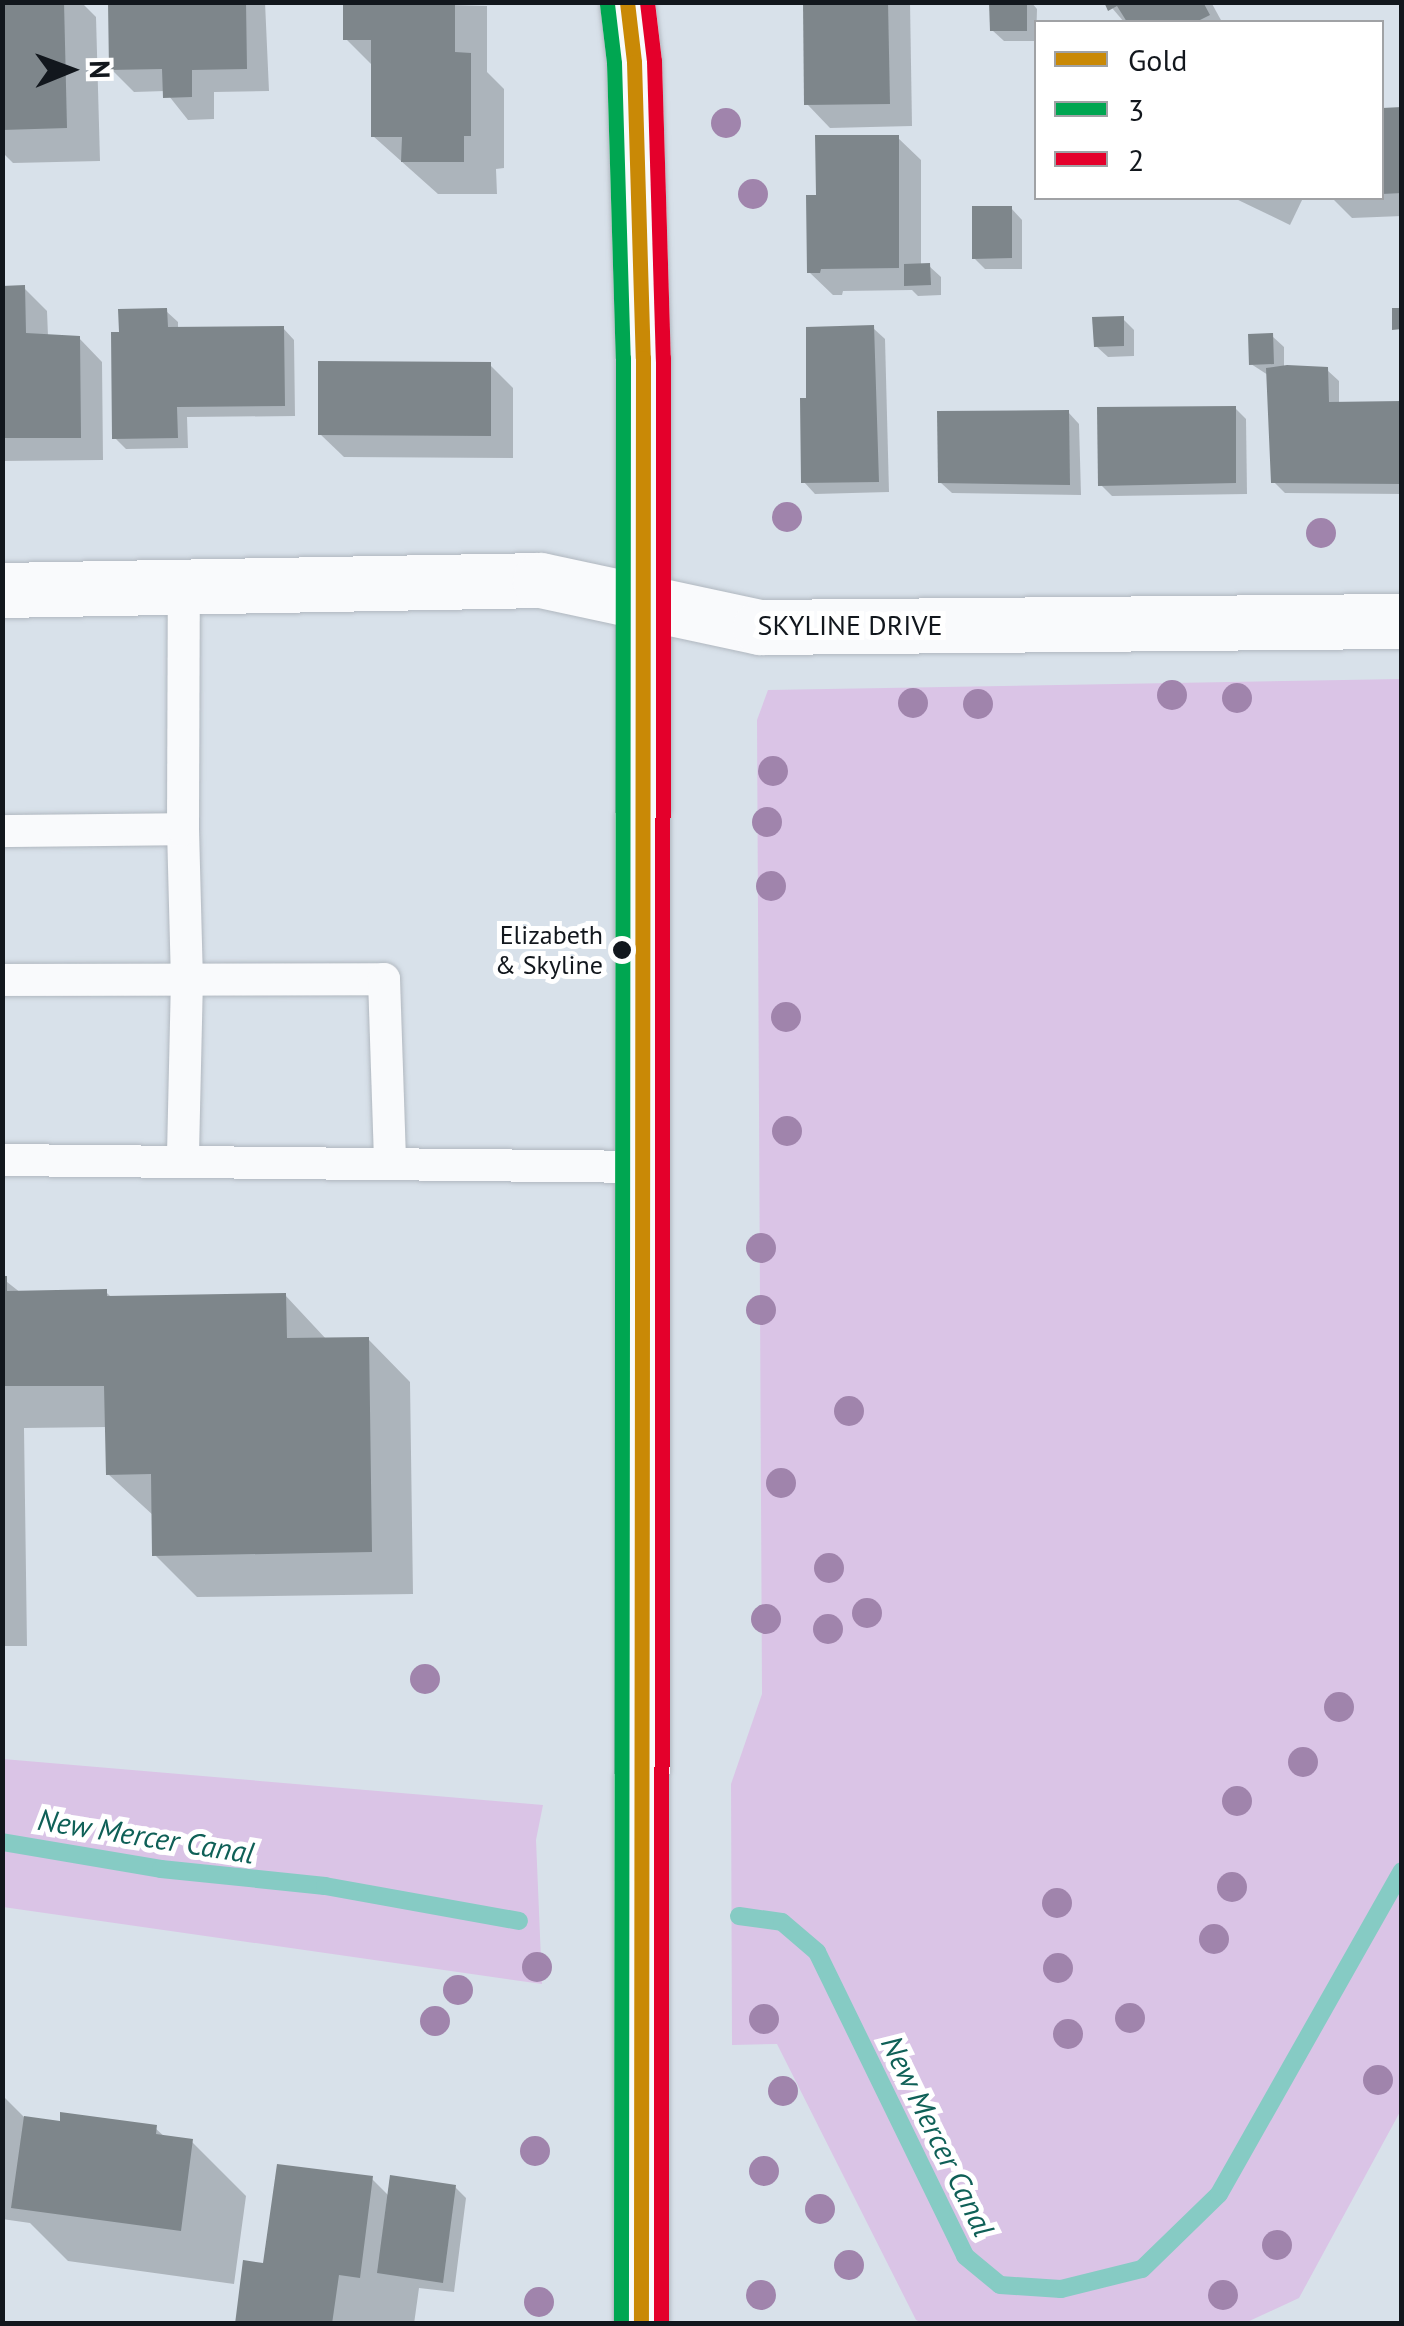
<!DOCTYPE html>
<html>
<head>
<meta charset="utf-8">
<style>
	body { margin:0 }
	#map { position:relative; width:1404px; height:2326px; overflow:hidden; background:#d8e1ea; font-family:"PT Sans",sans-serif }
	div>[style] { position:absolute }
	.green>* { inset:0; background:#dac4e6 }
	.shadow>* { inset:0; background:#0003 }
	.stream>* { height:18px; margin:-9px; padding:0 9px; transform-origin:9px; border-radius:9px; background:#86cbc4 }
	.building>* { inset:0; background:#7e868b }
	.roads { filter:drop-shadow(0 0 2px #b0b7bf) drop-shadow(0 0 2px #b0b7bf) }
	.service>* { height:32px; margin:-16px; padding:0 16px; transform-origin:16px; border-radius:16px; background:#f9fafc }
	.minor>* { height:55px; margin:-27.5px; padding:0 27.5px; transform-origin:27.5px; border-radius:27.5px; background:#f9fafc }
	.secondary>* { height:55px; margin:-27.5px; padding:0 27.5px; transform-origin:27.5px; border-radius:27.5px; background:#f9fafc }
	.bus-1>* { height:15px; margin:-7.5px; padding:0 7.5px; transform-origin:7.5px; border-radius:7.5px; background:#c98906 }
	.bus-2>* { height:15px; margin:-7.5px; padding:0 7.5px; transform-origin:7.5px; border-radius:7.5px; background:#00a651 }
	.bus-3>* { height:15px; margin:-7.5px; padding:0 7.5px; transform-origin:7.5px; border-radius:7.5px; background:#e4002b }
	.trees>* { width:30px; height:30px; margin:-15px; border-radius:50%; background:#a084ac }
	.dots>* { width:28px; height:28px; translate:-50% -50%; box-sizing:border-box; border:5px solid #fff; border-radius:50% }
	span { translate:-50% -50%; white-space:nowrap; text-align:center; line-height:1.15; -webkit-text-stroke:10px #fff; paint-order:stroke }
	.bus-label { font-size:26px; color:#12171d }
	.right { translate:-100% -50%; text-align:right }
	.street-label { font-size:28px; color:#12171d }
	.water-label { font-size:30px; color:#0f6057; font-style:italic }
	.frame { position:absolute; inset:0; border:5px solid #12171d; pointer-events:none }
	.legend { position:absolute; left:1034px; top:20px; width:350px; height:180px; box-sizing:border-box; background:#fff; border:2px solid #a0a2a5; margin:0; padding:12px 18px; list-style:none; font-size:30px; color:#12171d }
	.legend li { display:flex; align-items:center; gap:20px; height:50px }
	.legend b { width:50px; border:2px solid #a0a2a5 }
	.north { position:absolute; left:20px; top:20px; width:100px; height:100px; -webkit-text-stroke:8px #fff; paint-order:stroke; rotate:89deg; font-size:28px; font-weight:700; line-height:40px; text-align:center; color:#12171d }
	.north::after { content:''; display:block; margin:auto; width:35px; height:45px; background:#12171d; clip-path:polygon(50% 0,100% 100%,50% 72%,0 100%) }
</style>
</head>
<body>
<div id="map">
	<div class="green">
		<i style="clip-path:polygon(1401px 679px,1401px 2110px,1299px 2298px,1245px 2323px,923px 2323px,916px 2320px,777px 2044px,732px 2045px,731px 1784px,762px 1694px,757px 720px,768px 690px)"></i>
		<i style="clip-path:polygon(3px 1759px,543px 1805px,536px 1840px,542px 1984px,3px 1907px)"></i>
	</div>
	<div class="shadow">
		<i style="clip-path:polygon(2px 2px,81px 2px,96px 17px,100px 161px,13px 163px,2px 152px)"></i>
		<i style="clip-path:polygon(110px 2px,265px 2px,269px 91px,214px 92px,214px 119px,188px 120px,165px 91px,134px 92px,111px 69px)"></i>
		<i style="clip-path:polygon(346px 2px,487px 6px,487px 72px,504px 89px,504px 168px,496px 169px,497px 194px,438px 194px,373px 136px,373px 66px,346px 39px)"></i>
		<i style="clip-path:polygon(806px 2px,910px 2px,912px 126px,830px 128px,807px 104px)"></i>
		<i style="clip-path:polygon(992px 2px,1031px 2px,1037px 9px,1036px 41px,1004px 41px,992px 30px)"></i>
		<i style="clip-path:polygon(1107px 2px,1211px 2px,1222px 22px,1124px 22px)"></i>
		<i style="clip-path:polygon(1382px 110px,1402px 110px,1402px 216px,1352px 218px,1332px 198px,1382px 198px)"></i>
		<i style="clip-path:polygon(897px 137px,921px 160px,921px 266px,929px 266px,941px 277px,941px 295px,918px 296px,912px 290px,843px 291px,842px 295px,833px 295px,809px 272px,818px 198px)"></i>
		<i style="clip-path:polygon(1234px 198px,1303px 198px,1290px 225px)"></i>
		<i style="clip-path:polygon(1011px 208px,1022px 220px,1022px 269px,985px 269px,974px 258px)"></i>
		<i style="clip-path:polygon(2px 288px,24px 288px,47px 311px,48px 336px,79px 338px,102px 362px,103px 460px,2px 461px)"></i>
		<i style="clip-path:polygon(166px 311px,178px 322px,178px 330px,283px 328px,294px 340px,295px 416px,187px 417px,188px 448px,126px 449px,115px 438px)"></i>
		<i style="clip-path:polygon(1123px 319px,1134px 330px,1134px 356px,1108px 357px,1096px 346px)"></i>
		<i style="clip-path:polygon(873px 328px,885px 339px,889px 492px,815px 494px,804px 482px,809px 401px)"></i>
		<i style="clip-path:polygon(1272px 336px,1284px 347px,1284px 371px,1327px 370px,1339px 381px,1339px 405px,1402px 403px,1402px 494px,1285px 493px,1274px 482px,1268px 375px,1251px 364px)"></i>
		<i style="clip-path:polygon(490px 365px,513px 388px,513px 458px,344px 457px,320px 434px)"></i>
		<i style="clip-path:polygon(1235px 408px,1246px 419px,1247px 494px,1112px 496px,1101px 485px)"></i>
		<i style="clip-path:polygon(1068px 412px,1079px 424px,1081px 495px,952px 493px,940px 482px)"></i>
		<i style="clip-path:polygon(2px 1278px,21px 1293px,106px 1292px,112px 1298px,285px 1295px,327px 1340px,368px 1339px,410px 1382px,413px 1594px,197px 1597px,155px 1555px,154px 1516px,108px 1474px,107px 1427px,24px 1428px,27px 1646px,2px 1646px)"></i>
		<i style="clip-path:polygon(2px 2095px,26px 2119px,155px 2128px,166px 2138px,192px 2142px,246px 2196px,234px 2284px,68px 2261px,30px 2223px,2px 2219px)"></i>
		<i style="clip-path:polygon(372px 2179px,389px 2196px,455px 2187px,466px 2198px,454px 2292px,419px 2288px,414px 2324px,238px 2324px,265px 2266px)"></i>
	</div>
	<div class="stream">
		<i style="left:2px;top:1842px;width:161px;rotate:9.6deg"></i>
		<i style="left:161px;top:1869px;width:165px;rotate:5.9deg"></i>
		<i style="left:325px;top:1886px;width:197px;rotate:10.2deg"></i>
		<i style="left:739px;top:1916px;width:43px;rotate:7.9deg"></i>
		<i style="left:782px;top:1922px;width:46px;rotate:40.6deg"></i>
		<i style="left:817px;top:1952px;width:338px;rotate:64deg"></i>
		<i style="left:965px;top:2256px;width:45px;rotate:39.6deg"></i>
		<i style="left:1000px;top:2285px;width:61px;rotate:3.8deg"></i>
		<i style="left:1061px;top:2289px;width:83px;rotate:-13.9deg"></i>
		<i style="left:1142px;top:2269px;width:107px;rotate:-44.2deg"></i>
		<i style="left:1219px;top:2194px;width:371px;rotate:-60.5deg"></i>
	</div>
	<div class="building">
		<i style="clip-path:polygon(2px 2px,64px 2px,67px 128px,2px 130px)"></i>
		<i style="clip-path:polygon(108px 2px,246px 2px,247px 69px,192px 70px,192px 97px,163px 98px,162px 69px,109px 70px)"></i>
		<i style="clip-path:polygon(343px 2px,455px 2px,455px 52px,471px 53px,471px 136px,464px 136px,464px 162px,401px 162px,402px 137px,371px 137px,371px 40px,343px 40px)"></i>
		<i style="clip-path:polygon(803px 2px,888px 2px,890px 104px,804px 105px)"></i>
		<i style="clip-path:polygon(989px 2px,1027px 2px,1027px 31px,990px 31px)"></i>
		<i style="clip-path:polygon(1104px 2px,1203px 2px,1210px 15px,1196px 22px,1127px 22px,1117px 6px,1108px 11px)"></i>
		<i style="clip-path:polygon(1402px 107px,1402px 193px,1382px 194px,1382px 108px)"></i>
		<i style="clip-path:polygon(815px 135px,899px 135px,899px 268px,821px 269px,820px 273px,807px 273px,806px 195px,816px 195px)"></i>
		<i style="clip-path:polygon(972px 206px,1012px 206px,1012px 258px,972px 259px)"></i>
		<i style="clip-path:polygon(930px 263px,931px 285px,904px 286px,904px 264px)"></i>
		<i style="clip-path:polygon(25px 285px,26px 333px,80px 336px,81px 438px,2px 438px,2px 286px)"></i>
		<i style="clip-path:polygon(167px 308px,168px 327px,284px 326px,285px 406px,177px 407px,178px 438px,112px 439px,111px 332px,119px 332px,118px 309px)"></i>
		<i style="clip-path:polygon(1392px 308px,1402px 308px,1402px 329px,1392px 330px)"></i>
		<i style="clip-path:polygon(1124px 316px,1124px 346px,1094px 347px,1092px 317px)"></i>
		<i style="clip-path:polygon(874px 325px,879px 482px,801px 483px,800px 398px,806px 398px,806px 327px)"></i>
		<i style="clip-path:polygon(1273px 333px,1274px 364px,1249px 365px,1248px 334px)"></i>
		<i style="clip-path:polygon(318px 361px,491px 362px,491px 436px,318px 435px)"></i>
		<i style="clip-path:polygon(1287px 365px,1328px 367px,1329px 402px,1402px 401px,1402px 484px,1271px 483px,1266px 368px)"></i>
		<i style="clip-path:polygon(1236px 406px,1236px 483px,1098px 486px,1097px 407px)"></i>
		<i style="clip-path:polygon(1069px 410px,1070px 485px,938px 483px,937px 411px)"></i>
		<i style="clip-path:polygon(2px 1276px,7px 1276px,7px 1291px,107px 1289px,107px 1296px,286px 1293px,287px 1338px,369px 1337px,372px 1552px,152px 1556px,151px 1474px,106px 1475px,104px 1386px,2px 1386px)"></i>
		<i style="clip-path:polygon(60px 2112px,157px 2125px,156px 2134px,193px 2139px,181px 2231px,11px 2208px,24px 2116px,60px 2121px)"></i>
		<i style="clip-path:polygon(277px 2164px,373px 2176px,360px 2278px,339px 2275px,332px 2324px,235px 2324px,243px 2260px,263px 2263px)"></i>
		<i style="clip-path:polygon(390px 2175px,456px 2185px,443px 2283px,377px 2273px)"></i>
	</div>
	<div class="roads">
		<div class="service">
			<i style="left:183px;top:829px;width:149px;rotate:88.5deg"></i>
			<i style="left:187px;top:978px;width:183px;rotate:91.3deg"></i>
			<i style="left:2px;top:831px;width:181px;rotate:-0.6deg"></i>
			<i style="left:183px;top:829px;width:242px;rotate:-89.8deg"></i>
			<i style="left:2px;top:980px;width:382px;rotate:-0.1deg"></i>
			<i style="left:384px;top:979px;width:184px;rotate:88.1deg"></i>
			<i style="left:2px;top:1160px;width:642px;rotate:0.62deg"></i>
		</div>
		<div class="minor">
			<i style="left:2px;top:590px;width:538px;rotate:-1.06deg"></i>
			<i style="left:540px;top:580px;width:225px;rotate:12.1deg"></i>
			<i style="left:760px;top:627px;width:642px;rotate:-0.54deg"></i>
		</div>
		<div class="secondary">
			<i style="left:627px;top:2px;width:60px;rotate:83.3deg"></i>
			<i style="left:634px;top:62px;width:296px;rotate:88.3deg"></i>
			<i style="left:643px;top:358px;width:1966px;rotate:90.06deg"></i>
		</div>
	</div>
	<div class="bus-1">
		<i style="left:627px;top:2px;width:60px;rotate:83.3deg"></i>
		<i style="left:634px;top:62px;width:296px;rotate:88.3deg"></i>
		<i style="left:643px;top:358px;width:1966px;rotate:90.06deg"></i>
	</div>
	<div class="bus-2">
		<i style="left:607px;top:4px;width:59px;rotate:83.2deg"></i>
		<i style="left:614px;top:63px;width:295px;rotate:88.3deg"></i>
		<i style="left:623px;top:358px;width:1966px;rotate:90.06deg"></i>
	</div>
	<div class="bus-3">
		<i style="left:647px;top:2px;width:59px;rotate:83.2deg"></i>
		<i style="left:654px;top:61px;width:297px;rotate:88.3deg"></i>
		<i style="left:663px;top:358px;width:1966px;rotate:90.06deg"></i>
	</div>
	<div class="trees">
		<i style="left:726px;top:123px"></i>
		<i style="left:753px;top:194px"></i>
		<i style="left:787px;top:517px"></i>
		<i style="left:1321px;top:533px"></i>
		<i style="left:1172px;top:695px"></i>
		<i style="left:1237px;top:698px"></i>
		<i style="left:913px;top:703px"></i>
		<i style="left:978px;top:704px"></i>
		<i style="left:773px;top:771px"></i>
		<i style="left:767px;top:822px"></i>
		<i style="left:771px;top:886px"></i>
		<i style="left:786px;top:1017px"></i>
		<i style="left:787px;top:1131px"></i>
		<i style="left:761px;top:1248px"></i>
		<i style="left:761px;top:1310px"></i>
		<i style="left:849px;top:1411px"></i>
		<i style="left:781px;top:1483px"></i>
		<i style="left:829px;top:1568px"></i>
		<i style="left:867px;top:1613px"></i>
		<i style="left:766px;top:1619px"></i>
		<i style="left:828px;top:1629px"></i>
		<i style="left:425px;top:1679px"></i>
		<i style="left:1339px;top:1707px"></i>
		<i style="left:1303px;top:1762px"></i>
		<i style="left:1237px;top:1801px"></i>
		<i style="left:1232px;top:1887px"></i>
		<i style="left:1057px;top:1903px"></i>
		<i style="left:1214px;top:1939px"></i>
		<i style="left:537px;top:1967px"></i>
		<i style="left:1058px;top:1968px"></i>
		<i style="left:458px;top:1990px"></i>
		<i style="left:1130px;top:2018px"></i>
		<i style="left:764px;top:2019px"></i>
		<i style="left:435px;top:2021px"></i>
		<i style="left:1068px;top:2034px"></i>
		<i style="left:1378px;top:2080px"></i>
		<i style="left:783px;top:2091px"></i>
		<i style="left:535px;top:2151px"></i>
		<i style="left:764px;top:2171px"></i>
		<i style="left:820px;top:2209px"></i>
		<i style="left:1277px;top:2245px"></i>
		<i style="left:849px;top:2265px"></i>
		<i style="left:761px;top:2295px"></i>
		<i style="left:1223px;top:2295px"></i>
		<i style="left:539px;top:2302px"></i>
	</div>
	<div class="dots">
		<i style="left:622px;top:950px;background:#12171d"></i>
	</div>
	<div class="bus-label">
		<span class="right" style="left:603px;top:950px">Elizabeth<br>&amp; Skyline</span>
	</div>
	<div class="street-label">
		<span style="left:850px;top:625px">SKYLINE DRIVE</span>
	</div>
	<div class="water-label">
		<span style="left:146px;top:1836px;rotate:9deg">New Mercer Canal</span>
		<span style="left:938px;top:2136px;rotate:64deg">New Mercer Canal</span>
	</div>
	<div class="frame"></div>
	<ul class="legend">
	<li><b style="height:12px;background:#c98906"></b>Gold</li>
	<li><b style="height:12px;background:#00a651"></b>3</li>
	<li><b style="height:12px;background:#e4002b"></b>2</li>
	</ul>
	<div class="north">N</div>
</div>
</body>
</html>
